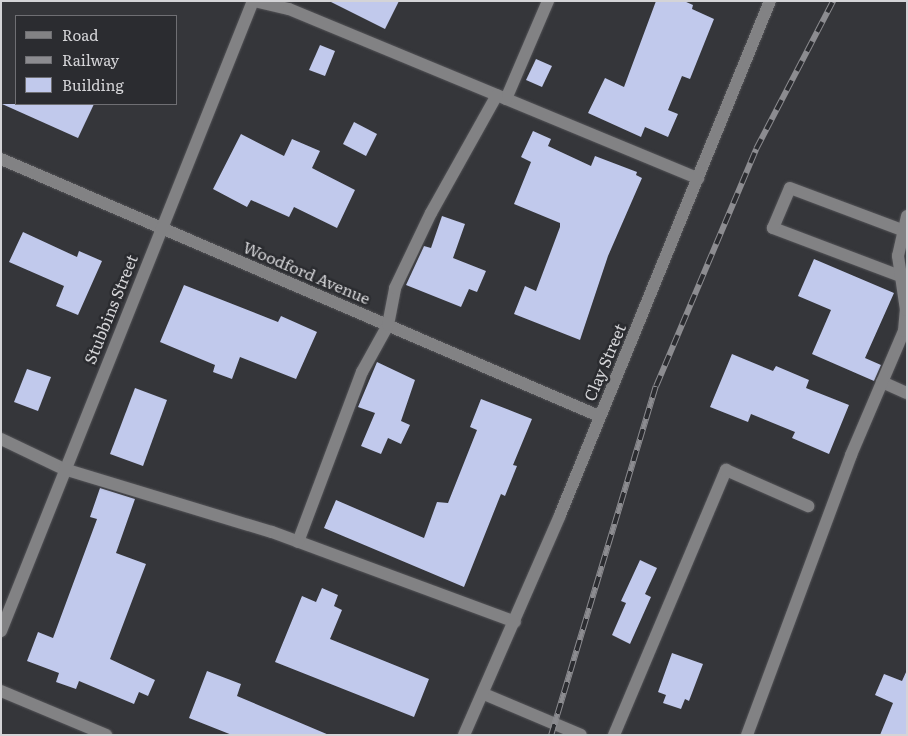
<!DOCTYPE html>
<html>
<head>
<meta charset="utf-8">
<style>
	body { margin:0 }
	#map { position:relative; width:908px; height:736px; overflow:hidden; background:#35363a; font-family:Literata,serif }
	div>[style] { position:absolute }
	.building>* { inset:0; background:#c1c9ec }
	.roads { filter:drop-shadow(0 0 1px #525256) drop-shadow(0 0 1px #525256) }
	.minor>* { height:12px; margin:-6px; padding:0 6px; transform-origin:6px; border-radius:6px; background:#828284 }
	.rail>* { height:5.5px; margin-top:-2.75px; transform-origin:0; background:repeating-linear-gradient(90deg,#2b2c30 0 11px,#8c8c90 0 22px); box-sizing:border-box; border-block:1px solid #8c8c90 }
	span { translate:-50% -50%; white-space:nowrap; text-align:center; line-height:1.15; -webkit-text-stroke:5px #2b2c30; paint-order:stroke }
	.street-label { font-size:16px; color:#d4d4d7 }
	.frame { position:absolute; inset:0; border:2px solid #d4d4d7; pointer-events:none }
	.legend { position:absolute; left:15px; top:15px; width:162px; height:90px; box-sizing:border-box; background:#2b2c30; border:1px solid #6f6f73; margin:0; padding:6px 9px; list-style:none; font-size:15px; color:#d4d4d7 }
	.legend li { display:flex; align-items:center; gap:10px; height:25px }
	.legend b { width:25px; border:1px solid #6f6f73 }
</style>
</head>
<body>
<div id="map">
	<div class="building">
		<i style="clip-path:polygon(329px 1px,399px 1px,385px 29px)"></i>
		<i style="clip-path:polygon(656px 1px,684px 1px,693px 5px,692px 9px,714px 19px,690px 79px,682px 76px,668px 110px,678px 114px,668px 137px,645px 127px,641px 137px,588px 113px,605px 78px,624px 87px)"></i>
		<i style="clip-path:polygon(320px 45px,335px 51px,325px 76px,309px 70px)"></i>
		<i style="clip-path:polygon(536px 59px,552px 66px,542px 87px,526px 80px)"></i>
		<i style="clip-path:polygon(2px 104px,94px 104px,78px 138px)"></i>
		<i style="clip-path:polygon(354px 122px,377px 134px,366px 156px,343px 144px)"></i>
		<i style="clip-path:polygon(533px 131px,551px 139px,548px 146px,591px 166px,595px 156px,637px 172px,636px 175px,642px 178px,608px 256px,580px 340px,514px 314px,525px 286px,536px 291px,560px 227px,560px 223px,514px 204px,531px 162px,521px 157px)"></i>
		<i style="clip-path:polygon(241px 134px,284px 156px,292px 139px,320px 151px,312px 168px,355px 190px,337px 228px,294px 207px,289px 217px,251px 200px,247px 207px,213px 189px)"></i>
		<i style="clip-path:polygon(442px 216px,465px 224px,453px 258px,486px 271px,477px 292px,469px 289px,461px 307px,406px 285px,424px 246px,431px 248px)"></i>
		<i style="clip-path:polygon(23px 232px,77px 257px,79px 251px,102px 261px,78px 315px,56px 306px,64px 286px,9px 262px)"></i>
		<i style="clip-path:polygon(814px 259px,894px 293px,865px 358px,881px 365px,874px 381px,812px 354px,831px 310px,798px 296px)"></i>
		<i style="clip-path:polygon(184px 285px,278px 322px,281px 316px,317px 332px,296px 379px,240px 357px,232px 379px,213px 372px,215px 365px,160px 342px)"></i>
		<i style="clip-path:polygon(732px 354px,773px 371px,776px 366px,809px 380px,806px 388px,849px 405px,829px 454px,792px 438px,795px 432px,751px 414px,748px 422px,710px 407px)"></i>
		<i style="clip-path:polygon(377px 362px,415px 380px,401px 421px,410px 425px,401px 444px,388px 438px,381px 454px,361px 446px,375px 413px,358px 407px)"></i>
		<i style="clip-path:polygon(27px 369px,51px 377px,38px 411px,14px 402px)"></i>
		<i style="clip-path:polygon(135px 388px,167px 400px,143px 466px,110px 454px)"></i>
		<i style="clip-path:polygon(481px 399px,532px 419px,513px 465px,517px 466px,505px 496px,501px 494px,464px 587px,324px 528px,336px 500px,424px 538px,437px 502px,448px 503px,477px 430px,470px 427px)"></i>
		<i style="clip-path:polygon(100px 488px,135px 499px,116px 553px,146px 564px,110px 659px,155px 680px,148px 696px,139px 692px,134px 704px,79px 681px,76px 689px,56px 682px,59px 673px,27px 661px,38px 632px,53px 638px,97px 519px,90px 517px)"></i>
		<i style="clip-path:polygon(640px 560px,657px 568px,645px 594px,651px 597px,630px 644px,612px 635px,626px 603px,621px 601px)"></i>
		<i style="clip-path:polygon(322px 588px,338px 595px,334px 606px,342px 610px,330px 639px,429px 679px,414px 717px,275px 662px,302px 596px,316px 602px)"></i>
		<i style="clip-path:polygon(672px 653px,703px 664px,689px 701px,685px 699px,681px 709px,663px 703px,666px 695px,658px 692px)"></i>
		<i style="clip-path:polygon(907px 670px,907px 735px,880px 735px,893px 703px,875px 695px,884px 674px,902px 681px)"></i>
		<i style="clip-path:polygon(207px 671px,241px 684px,237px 696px,329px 735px,232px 735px,189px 718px)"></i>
	</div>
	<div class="roads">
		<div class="minor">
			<i style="left:254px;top:1px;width:36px;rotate:13deg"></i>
			<i style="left:289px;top:9px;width:443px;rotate:22.5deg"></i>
			<i style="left:506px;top:99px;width:107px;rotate:-66.8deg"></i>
			<i style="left:1px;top:159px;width:651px;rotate:23.26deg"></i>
			<i style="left:900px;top:276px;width:136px;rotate:-159.3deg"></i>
			<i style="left:773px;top:228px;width:43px;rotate:-67deg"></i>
			<i style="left:790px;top:188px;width:120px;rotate:20.6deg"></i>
			<i style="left:882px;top:382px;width:27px;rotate:24deg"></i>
			<i style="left:1px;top:439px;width:70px;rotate:25.5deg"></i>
			<i style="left:64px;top:469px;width:217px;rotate:16.9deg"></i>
			<i style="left:272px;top:532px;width:259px;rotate:20.3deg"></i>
			<i style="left:298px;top:542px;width:182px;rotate:-69.4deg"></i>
			<i style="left:362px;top:372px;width:54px;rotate:-61deg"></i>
			<i style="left:388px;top:325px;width:38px;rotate:-79deg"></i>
			<i style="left:395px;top:288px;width:83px;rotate:-64.4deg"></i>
			<i style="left:431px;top:213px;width:135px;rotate:-60.8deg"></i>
			<i style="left:1px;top:631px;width:679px;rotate:-68.2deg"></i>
			<i style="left:1px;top:691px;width:114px;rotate:22.7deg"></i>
			<i style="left:484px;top:694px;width:105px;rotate:22.9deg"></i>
			<i style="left:464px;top:735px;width:240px;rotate:-66.4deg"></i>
			<i style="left:560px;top:515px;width:555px;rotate:-67.78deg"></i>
			<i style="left:614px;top:735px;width:288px;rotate:-67.1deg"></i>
			<i style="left:726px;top:470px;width:90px;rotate:23.7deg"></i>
			<i style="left:747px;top:735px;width:299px;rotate:-69.6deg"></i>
			<i style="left:851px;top:455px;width:135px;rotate:-66.9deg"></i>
			<i style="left:904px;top:331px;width:21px;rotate:-85deg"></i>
			<i style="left:906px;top:310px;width:55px;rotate:-98.4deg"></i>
			<i style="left:898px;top:256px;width:41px;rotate:-77.3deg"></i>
		</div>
	</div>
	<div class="rail">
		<i style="left:551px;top:735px;width:364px;rotate:-73.3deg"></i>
		<i style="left:656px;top:386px;width:257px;rotate:-67.1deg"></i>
		<i style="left:756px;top:149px;width:167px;rotate:-62.5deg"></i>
	</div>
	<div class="street-label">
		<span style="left:307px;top:272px;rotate:23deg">Woodford Avenue</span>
		<span style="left:110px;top:309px;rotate:-68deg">Stubbins Street</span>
		<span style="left:604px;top:362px;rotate:-67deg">Clay Street</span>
	</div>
	<div class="frame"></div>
	<ul class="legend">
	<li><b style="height:6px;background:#828284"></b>Road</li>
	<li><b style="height:6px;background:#8c8c90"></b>Railway</li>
	<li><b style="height:14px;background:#c1c9ec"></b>Building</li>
	</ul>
</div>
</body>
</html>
